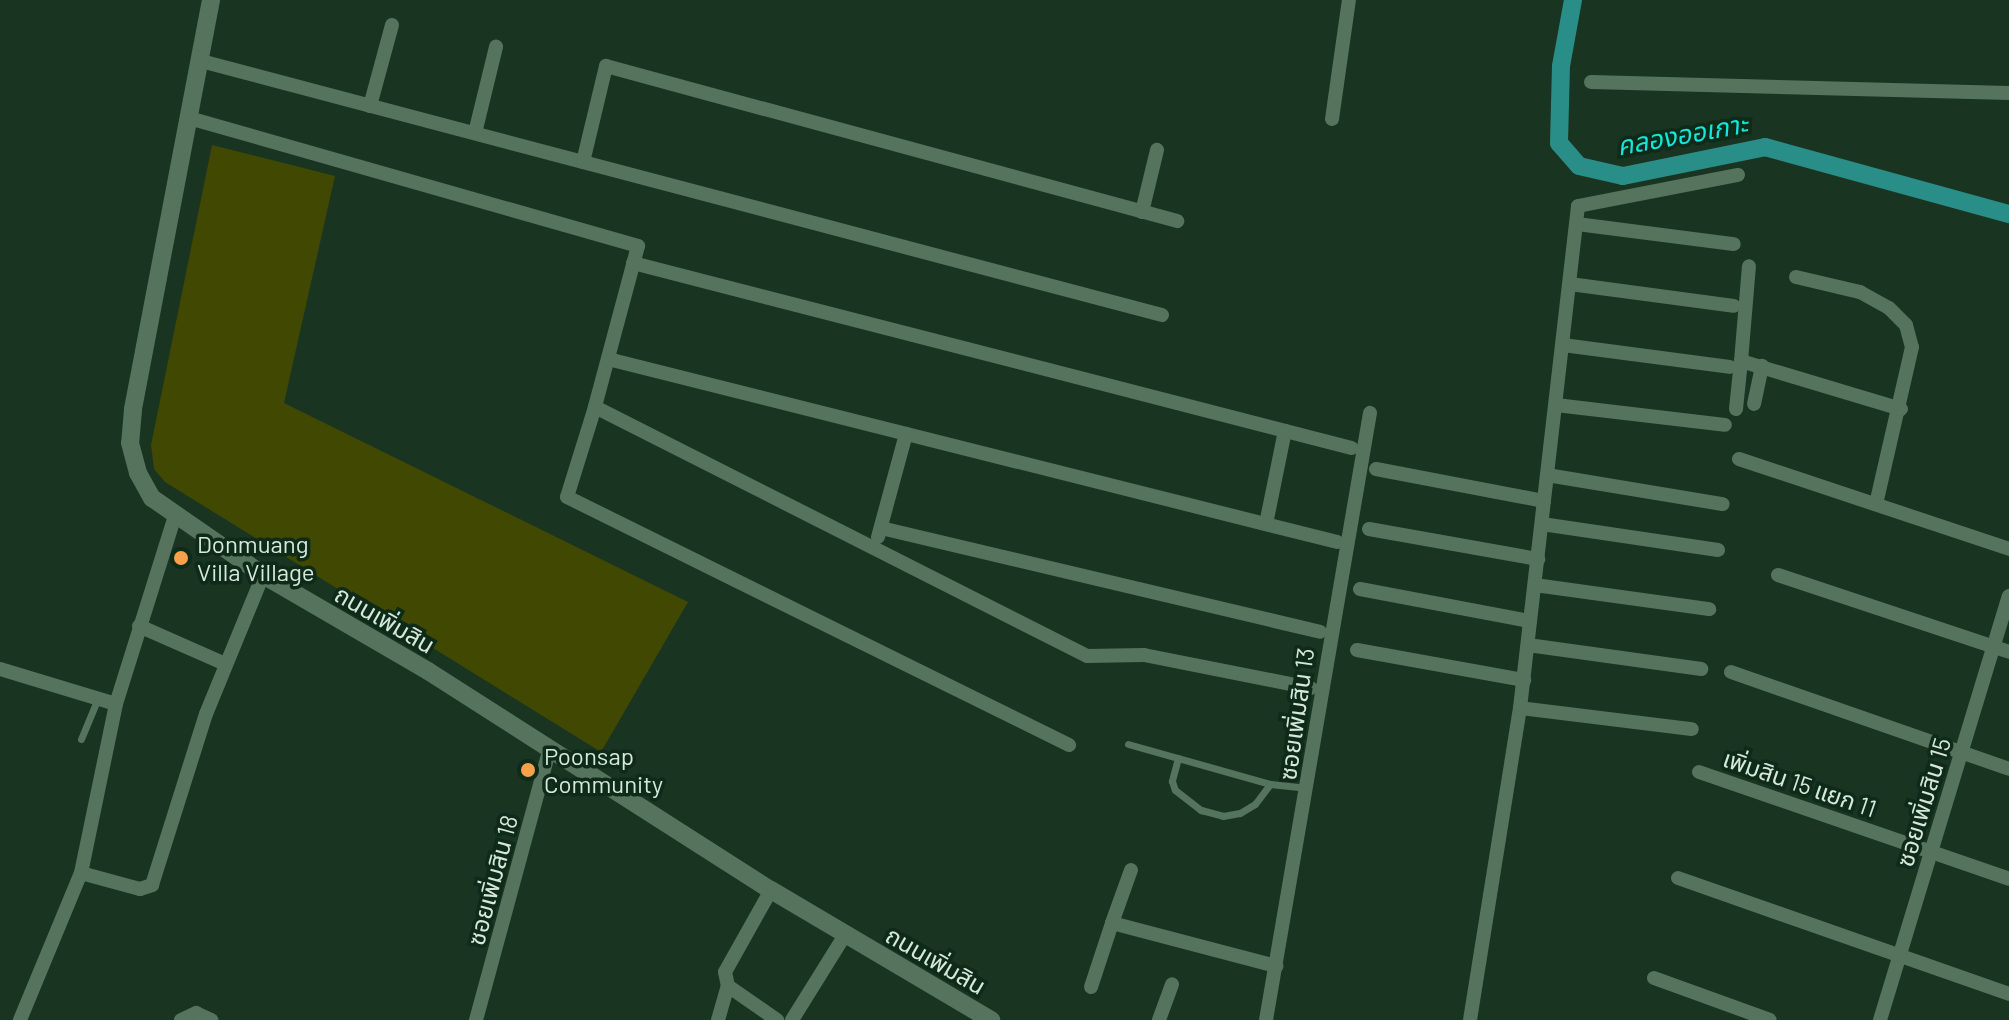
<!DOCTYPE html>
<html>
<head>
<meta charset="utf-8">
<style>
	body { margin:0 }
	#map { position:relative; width:2009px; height:1020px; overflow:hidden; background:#193421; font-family:Barlow,"Noto Sans Thai",sans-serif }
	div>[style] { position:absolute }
	.green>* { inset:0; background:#404802 }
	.canal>* { height:18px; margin:-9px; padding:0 9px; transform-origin:9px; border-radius:9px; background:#298e88 }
	.service>* { height:7px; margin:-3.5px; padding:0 3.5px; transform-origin:3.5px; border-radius:3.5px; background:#55735d }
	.minor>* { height:14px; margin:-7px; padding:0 7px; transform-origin:7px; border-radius:7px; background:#55735d }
	.tertiary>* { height:18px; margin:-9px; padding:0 9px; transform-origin:9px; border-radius:9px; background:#55735d }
	.dots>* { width:22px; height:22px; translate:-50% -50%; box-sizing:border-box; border:4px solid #0e2a18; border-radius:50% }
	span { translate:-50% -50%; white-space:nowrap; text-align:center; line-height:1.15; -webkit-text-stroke:7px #0e2a18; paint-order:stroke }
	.poi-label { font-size:24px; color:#d7e8db }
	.left { translate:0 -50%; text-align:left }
	.street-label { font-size:24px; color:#d7e8db }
	.water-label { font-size:26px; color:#14e6dc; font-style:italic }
</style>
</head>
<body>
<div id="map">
	<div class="green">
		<i style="clip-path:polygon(212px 145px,335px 176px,284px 403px,688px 602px,601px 752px,165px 482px,154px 469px,151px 445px)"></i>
	</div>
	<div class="canal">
		<i style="left:1573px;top:0;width:67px;rotate:100.3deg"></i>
		<i style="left:1561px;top:66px;width:77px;rotate:91.5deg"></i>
		<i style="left:1559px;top:143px;width:30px;rotate:49deg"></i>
		<i style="left:1579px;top:166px;width:45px;rotate:12.8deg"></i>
		<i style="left:1623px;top:176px;width:145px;rotate:-11.5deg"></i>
		<i style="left:1765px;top:147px;width:253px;rotate:15.4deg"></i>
	</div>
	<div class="service">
		<i style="left:81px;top:739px;width:44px;rotate:-67.5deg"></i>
		<i style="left:1128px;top:744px;width:148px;rotate:15.7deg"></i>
		<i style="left:1270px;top:784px;width:36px;rotate:6deg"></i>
		<i style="left:1178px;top:758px;width:24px;rotate:105deg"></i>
		<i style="left:1172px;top:781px;width:9px;rotate:72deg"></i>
		<i style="left:1175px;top:790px;width:33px;rotate:38deg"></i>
		<i style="left:1201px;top:810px;width:23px;rotate:15deg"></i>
		<i style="left:1223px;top:816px;width:17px;rotate:-10deg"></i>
		<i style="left:1240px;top:813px;width:17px;rotate:-31deg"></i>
		<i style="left:1255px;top:804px;width:25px;rotate:-53deg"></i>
	</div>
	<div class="minor">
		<i style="left:201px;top:61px;width:994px;rotate:14.81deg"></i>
		<i style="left:1591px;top:82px;width:418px;rotate:1.5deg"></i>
		<i style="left:370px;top:106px;width:84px;rotate:-74.8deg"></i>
		<i style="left:189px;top:118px;width:467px;rotate:15.9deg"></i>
		<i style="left:638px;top:246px;width:167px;rotate:105deg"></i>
		<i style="left:595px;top:407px;width:551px;rotate:26.84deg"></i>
		<i style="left:1087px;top:656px;width:57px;rotate:-1deg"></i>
		<i style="left:1144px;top:655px;width:170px;rotate:11.2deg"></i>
		<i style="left:1332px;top:119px;width:120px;rotate:-81.9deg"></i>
		<i style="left:475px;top:133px;width:89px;rotate:-76.3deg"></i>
		<i style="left:583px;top:162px;width:99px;rotate:-76.5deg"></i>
		<i style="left:606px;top:66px;width:592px;rotate:15.19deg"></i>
		<i style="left:1142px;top:212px;width:64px;rotate:-76.4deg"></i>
		<i style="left:1577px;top:224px;width:158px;rotate:7.3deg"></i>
		<i style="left:633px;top:263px;width:742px;rotate:14.43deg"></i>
		<i style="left:1796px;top:277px;width:66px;rotate:13.2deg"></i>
		<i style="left:1860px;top:292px;width:33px;rotate:29deg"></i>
		<i style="left:1889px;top:308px;width:24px;rotate:45deg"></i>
		<i style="left:1906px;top:325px;width:23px;rotate:75deg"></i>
		<i style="left:1912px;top:347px;width:161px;rotate:102.9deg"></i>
		<i style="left:1570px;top:284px;width:165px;rotate:7.6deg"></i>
		<i style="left:1563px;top:345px;width:168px;rotate:7.5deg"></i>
		<i style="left:608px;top:359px;width:752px;rotate:14.09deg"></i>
		<i style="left:1741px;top:361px;width:95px;rotate:-85.2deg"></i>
		<i style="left:1754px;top:404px;width:39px;rotate:-78deg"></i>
		<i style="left:1556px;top:405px;width:170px;rotate:6.7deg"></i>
		<i style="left:595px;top:407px;width:94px;rotate:107.3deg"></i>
		<i style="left:567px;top:497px;width:560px;rotate:26.29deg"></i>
		<i style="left:1736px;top:409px;width:48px;rotate:-84.1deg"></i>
		<i style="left:1741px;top:361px;width:167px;rotate:16.7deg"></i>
		<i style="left:1739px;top:459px;width:285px;rotate:18.4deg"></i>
		<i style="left:1376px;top:469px;width:171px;rotate:10.8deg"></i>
		<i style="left:1547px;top:475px;width:178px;rotate:9.4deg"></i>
		<i style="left:1266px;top:524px;width:95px;rotate:-78.5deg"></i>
		<i style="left:1542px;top:524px;width:178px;rotate:8.4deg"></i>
		<i style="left:881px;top:528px;width:451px;rotate:13.3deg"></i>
		<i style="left:1369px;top:529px;width:172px;rotate:10.1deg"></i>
		<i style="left:878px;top:537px;width:107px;rotate:-74.8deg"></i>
		<i style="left:1778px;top:575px;width:243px;rotate:18.4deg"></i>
		<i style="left:1535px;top:585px;width:176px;rotate:7.9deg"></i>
		<i style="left:1360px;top:589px;width:173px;rotate:10.7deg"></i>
		<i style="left:139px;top:626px;width:94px;rotate:23.8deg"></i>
		<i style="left:1528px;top:645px;width:175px;rotate:7.9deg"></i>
		<i style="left:1357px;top:650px;width:170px;rotate:10.2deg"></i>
		<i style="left:0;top:669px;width:121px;rotate:16.8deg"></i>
		<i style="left:1731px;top:672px;width:294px;rotate:19.2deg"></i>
		<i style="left:1520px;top:708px;width:173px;rotate:7deg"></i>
		<i style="left:1699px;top:772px;width:328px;rotate:19deg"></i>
		<i style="left:1131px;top:870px;width:56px;rotate:109.7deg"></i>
		<i style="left:1112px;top:923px;width:170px;rotate:14.7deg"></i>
		<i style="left:81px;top:873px;width:61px;rotate:15.2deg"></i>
		<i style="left:140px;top:889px;width:13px;rotate:-18deg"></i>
		<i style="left:152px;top:885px;width:179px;rotate:-72.5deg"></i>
		<i style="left:206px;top:714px;width:150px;rotate:-67.7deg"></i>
		<i style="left:1678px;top:878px;width:351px;rotate:19.3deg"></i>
		<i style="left:771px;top:890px;width:94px;rotate:119.3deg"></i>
		<i style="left:725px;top:972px;width:14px;rotate:78deg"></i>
		<i style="left:728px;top:986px;width:60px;rotate:34.8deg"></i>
		<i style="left:1654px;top:978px;width:123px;rotate:19.9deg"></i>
		<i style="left:1091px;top:987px;width:67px;rotate:-71.8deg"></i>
		<i style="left:20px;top:1020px;width:159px;rotate:-67.5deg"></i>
		<i style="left:81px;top:873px;width:173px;rotate:-78.3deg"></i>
		<i style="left:116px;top:704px;width:197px;rotate:-72.6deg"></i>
		<i style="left:181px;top:1020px;width:17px;rotate:-25deg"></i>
		<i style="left:196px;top:1013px;width:17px;rotate:25deg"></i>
		<i style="left:476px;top:1020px;width:279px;rotate:-74.8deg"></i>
		<i style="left:718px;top:1020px;width:35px;rotate:-74deg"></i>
		<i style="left:792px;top:1020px;width:100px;rotate:-58.1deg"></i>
		<i style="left:1159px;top:1020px;width:38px;rotate:-70deg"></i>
		<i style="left:1266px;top:1020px;width:616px;rotate:-80.28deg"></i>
		<i style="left:1470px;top:1020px;width:316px;rotate:-80.9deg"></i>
		<i style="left:1520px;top:708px;width:505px;rotate:-83.41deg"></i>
		<i style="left:1578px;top:206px;width:163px;rotate:-11deg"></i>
		<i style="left:1880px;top:1020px;width:443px;rotate:-73.1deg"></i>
	</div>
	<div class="tertiary">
		<i style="left:211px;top:0;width:417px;rotate:100.8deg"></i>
		<i style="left:133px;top:410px;width:33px;rotate:95deg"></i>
		<i style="left:130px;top:443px;width:31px;rotate:75deg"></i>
		<i style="left:138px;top:473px;width:29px;rotate:61deg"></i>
		<i style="left:152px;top:498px;width:135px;rotate:34.7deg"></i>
		<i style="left:263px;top:575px;width:191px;rotate:30.2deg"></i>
		<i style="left:428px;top:671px;width:407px;rotate:32.6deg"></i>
		<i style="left:771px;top:890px;width:256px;rotate:30.6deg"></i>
	</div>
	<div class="dots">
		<i style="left:181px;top:558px;background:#f8a14a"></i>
		<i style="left:528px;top:770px;background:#f8a14a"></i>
	</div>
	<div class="poi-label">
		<span class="left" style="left:197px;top:558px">Donmuang<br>Villa Village</span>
		<span class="left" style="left:544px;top:770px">Poonsap<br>Community</span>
	</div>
	<div class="street-label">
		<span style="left:385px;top:619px;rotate:30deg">ถนนเพิ่มสิน</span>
		<span style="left:1296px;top:714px;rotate:-82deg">ซอยเพิ่มสิน 13</span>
		<span style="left:1800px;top:783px;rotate:19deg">เพิ่มสิน 15 แยก 11</span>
		<span style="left:1923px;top:802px;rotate:-73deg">ซอยเพิ่มสิน 15</span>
		<span style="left:492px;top:880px;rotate:-75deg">ซอยเพิ่มสิน 18</span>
		<span style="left:936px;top:960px;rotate:30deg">ถนนเพิ่มสิน</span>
	</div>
	<div class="water-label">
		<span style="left:1682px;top:134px;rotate:-10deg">คลองออเกาะ</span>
	</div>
</div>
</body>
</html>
